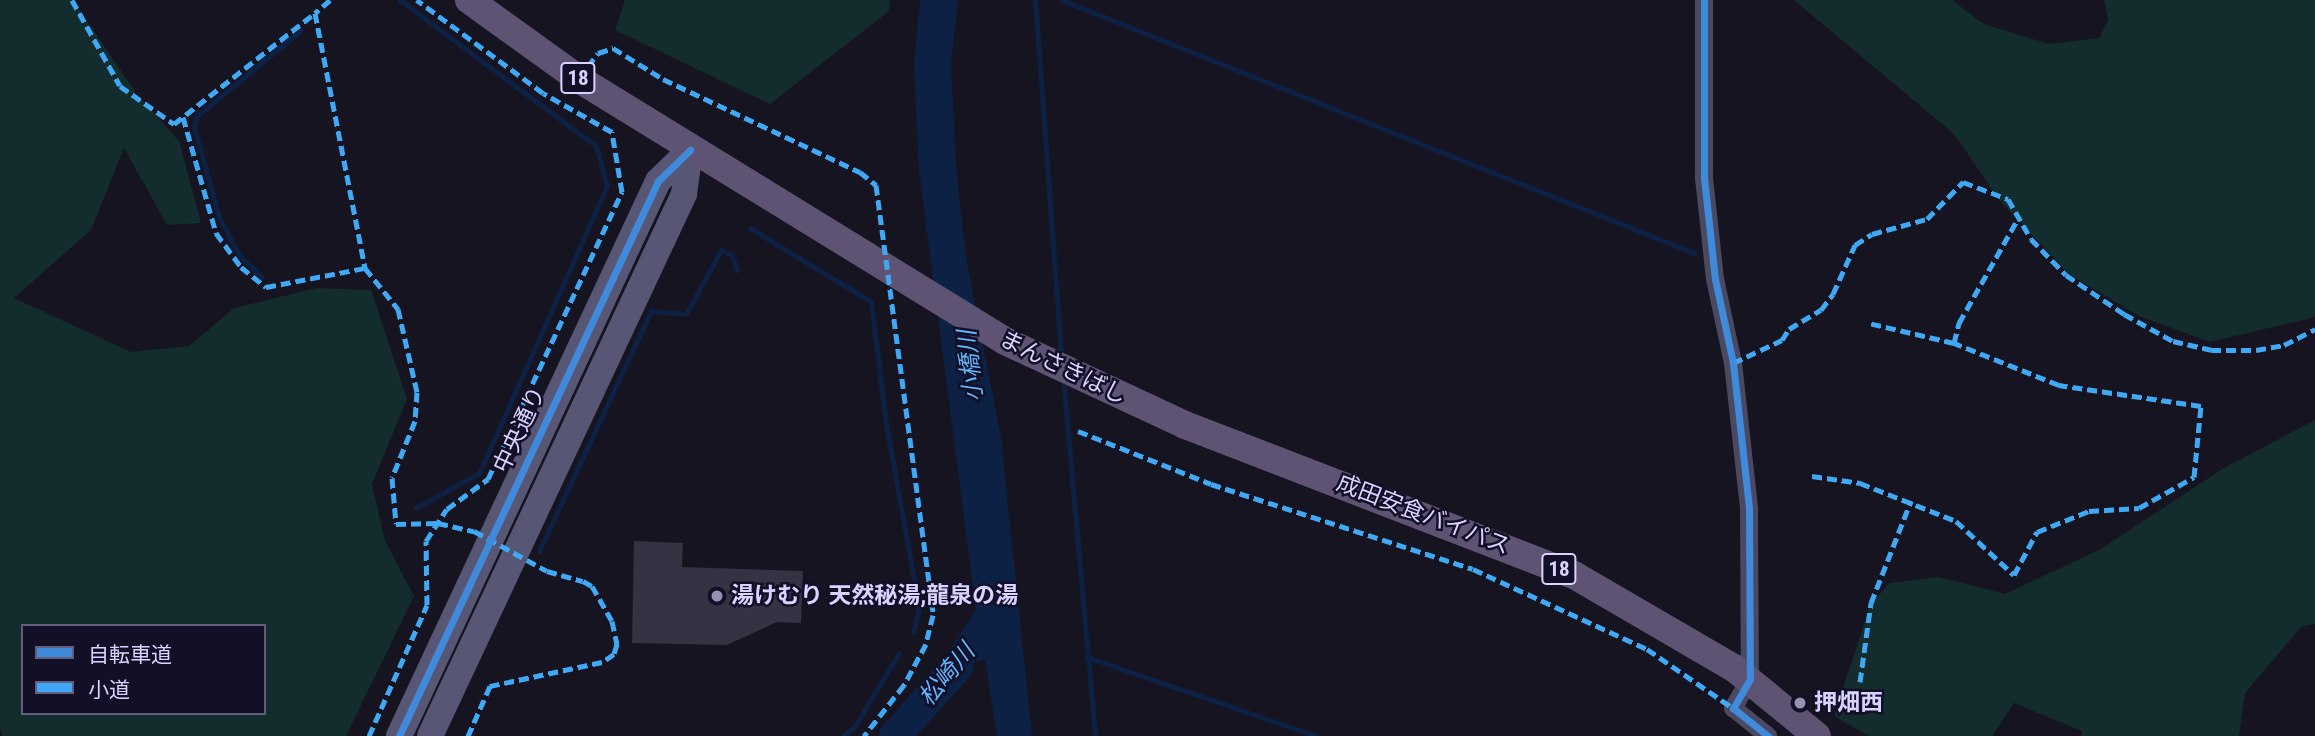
<!DOCTYPE html>
<html>
<head>
<meta charset="utf-8">
<style>
	body { margin:0 }
	#map { position:relative; width:2315px; height:736px; overflow:hidden; background:#161421; font-family:"Roboto Condensed","Noto Sans JP",sans-serif }
	div>[style] { position:absolute }
	.green>* { inset:0; background:#132c2d }
	.water>* { inset:0; background:#0d2144 }
	.stream>* { height:5px; margin:-2.5px; padding:0 2.5px; transform-origin:2.5px; border-radius:2.5px; background:#0d2144 }
	.river>* { height:32px; margin:-16px; padding:0 16px; transform-origin:16px; border-radius:16px; background:#0d2144 }
	.building>* { inset:0; background:#343243 }
	.street>* { height:18px; margin:-9px; padding:0 9px; transform-origin:9px; border-radius:9px; background:#4a4962 }
	.secondary>* { height:26px; margin:-13px; padding:0 13px; transform-origin:13px; border-radius:13px; background:#575674 }
	.primary>* { height:28px; margin:-14px; padding:0 14px; transform-origin:14px; border-radius:14px; background:#5e5373 }
	.quiet>* { height:5px; margin-top:-2.5px; transform-origin:0; background:repeating-linear-gradient(90deg,#3fa9f5 0 10px,transparent 0 15px) }
	.cycleway>* { height:7px; margin:-3.5px; padding:0 3.5px; transform-origin:3.5px; border-radius:3.5px; background:#408adc }
	.dots>* { width:19px; height:19px; translate:-50% -50%; box-sizing:border-box; border:4px solid #130f26; border-radius:50% }
	span { translate:-50% -50%; white-space:nowrap; text-align:center; line-height:1.15; -webkit-text-stroke:5px #130f26; paint-order:stroke }
	.shield-label span { padding:2px 5px; background:#130f26; border:2px solid; border-radius:5px; -webkit-text-stroke-width:0 }
	.shield-label { font-size:21px; color:#d9d4ff; font-weight:700 }
	.street-label { font-size:23px; color:#d9d4ff }
	.poi-label { font-size:23px; color:#d9d4ff; font-weight:700 }
	.left { translate:0 -50%; text-align:left }
	.water-label { font-size:24px; color:#62b6ff; font-style:italic }
	.legend { position:absolute; left:21px; top:624px; width:245px; height:91px; box-sizing:border-box; background:#130f26; border:2px solid #625e7d; margin:0; padding:9px 12px; list-style:none; font-size:21px; color:#d9d4ff }
	.legend li { display:flex; align-items:center; gap:14px; height:35px }
	.legend b { width:35px; border:2px solid #625e7d }
</style>
</head>
<body>
<div id="map">
	<div class="green">
		<i style="clip-path:polygon(evenodd,0 0,73px 0,136px 93px,179px 141px,201px 223px,167px 225px,124px 148px,91px 230px,14px 298px,131px 352px,189px 346px,234px 308px,317px 288px,371px 290px,407px 399px,372px 484px,385px 541px,414px 596px,346px 736px,3px 736px,0 729px,0 0,23px 626px,264px 626px,264px 713px,23px 713px,23px 626px)"></i>
		<i style="clip-path:polygon(625px 0,890px 0,889px 11px,770px 104px,615px 30px)"></i>
		<i style="clip-path:polygon(1794px 0,1952px 0,1984px 24px,2049px 44px,2099px 38px,2108px 20px,2104px 0,2315px 0,2315px 317px,2210px 342px,2139px 316px,2069px 274px,2000px 201px,1954px 134px)"></i>
		<i style="clip-path:polygon(2315px 420px,2315px 624px,2302px 626px,2245px 693px,2239px 736px,2081px 736px,2082px 731px,2014px 703px,1992px 736px,1869px 736px,1834px 716px,1870px 606px,1889px 583px,1939px 577px,2005px 594px,2101px 549px,2222px 469px)"></i>
	</div>
	<div class="water">
		<i style="clip-path:polygon(920px 0,958px 0,951px 64px,956px 165px,966px 258px,1001px 438px,1032px 736px,997px 736px,985px 659px,973px 663px,923px 729px,935px 672px,976px 610px,919px 170px,914px 66px)"></i>
	</div>
	<div class="stream">
		<i style="left:400px;top:0;width:244px;rotate:36.7deg"></i>
		<i style="left:596px;top:146px;width:41px;rotate:74.6deg"></i>
		<i style="left:607px;top:186px;width:314px;rotate:114deg"></i>
		<i style="left:479px;top:473px;width:72px;rotate:150.9deg"></i>
		<i style="left:1035px;top:0;width:357px;rotate:85.8deg"></i>
		<i style="left:1062px;top:0;width:681px;rotate:21.82deg"></i>
		<i style="left:750px;top:228px;width:142px;rotate:31.4deg"></i>
		<i style="left:871px;top:302px;width:123px;rotate:83deg"></i>
		<i style="left:886px;top:424px;width:186px;rotate:79.8deg"></i>
		<i style="left:919px;top:607px;width:26px;rotate:103deg"></i>
		<i style="left:262px;top:277px;width:32px;rotate:-136deg"></i>
		<i style="left:239px;top:255px;width:43px;rotate:-117.8deg"></i>
		<i style="left:219px;top:217px;width:93px;rotate:-105.5deg"></i>
		<i style="left:194px;top:127px;width:11px;rotate:-75deg"></i>
		<i style="left:197px;top:116px;width:134px;rotate:-39.5deg"></i>
		<i style="left:1063px;top:377px;width:360px;rotate:84.9deg"></i>
		<i style="left:539px;top:551px;width:265px;rotate:-65deg"></i>
		<i style="left:651px;top:311px;width:35px;rotate:5deg"></i>
		<i style="left:686px;top:314px;width:73px;rotate:-61.3deg"></i>
		<i style="left:721px;top:250px;width:12px;rotate:24deg"></i>
		<i style="left:732px;top:255px;width:16px;rotate:72deg"></i>
		<i style="left:1087px;top:657px;width:243px;rotate:19deg"></i>
		<i style="left:843px;top:736px;width:16px;rotate:-40deg"></i>
		<i style="left:855px;top:726px;width:85px;rotate:-58.9deg"></i>
	</div>
	<div class="river">
		<i style="left:895px;top:736px;width:93px;rotate:-48.1deg"></i>
	</div>
	<div class="building">
		<i style="clip-path:polygon(634px 541px,683px 543px,682px 567px,803px 571px,801px 623px,777px 622px,727px 645px,632px 643px)"></i>
	</div>
	<div class="street">
		<i style="left:1704px;top:0;width:178px;rotate:90deg"></i>
		<i style="left:1704px;top:178px;width:102px;rotate:83.8deg"></i>
		<i style="left:1715px;top:279px;width:86px;rotate:77.9deg"></i>
		<i style="left:1733px;top:363px;width:147px;rotate:83.7deg"></i>
		<i style="left:1749px;top:509px;width:170px;rotate:89.7deg"></i>
		<i style="left:1750px;top:679px;width:34px;rotate:120deg"></i>
		<i style="left:1733px;top:708px;width:45px;rotate:38.7deg"></i>
	</div>
	<div class="secondary">
		<i style="left:399px;top:736px;width:612px;rotate:-64.98deg"></i>
		<i style="left:658px;top:181px;width:45px;rotate:-44.1deg"></i>
		<i style="left:430px;top:736px;width:599px;rotate:-64.89deg"></i>
		<i style="left:684px;top:194px;width:44px;rotate:-82.2deg"></i>
	</div>
	<div class="primary">
		<i style="left:469px;top:0;width:135px;rotate:35.7deg"></i>
		<i style="left:579px;top:79px;width:500px;rotate:31.59deg"></i>
		<i style="left:1005px;top:341px;width:199px;rotate:25deg"></i>
		<i style="left:1185px;top:425px;width:417px;rotate:21.1deg"></i>
		<i style="left:1574px;top:575px;width:185px;rotate:30.2deg"></i>
		<i style="left:1734px;top:668px;width:107px;rotate:39.3deg"></i>
	</div>
	<div class="quiet">
		<i style="left:72px;top:0;width:98px;rotate:60.8deg"></i>
		<i style="left:120px;top:86px;width:66px;rotate:35.1deg"></i>
		<i style="left:174px;top:124px;width:179px;rotate:-38.2deg"></i>
		<i style="left:330px;top:0;width:20px;rotate:139deg"></i>
		<i style="left:315px;top:13px;width:260px;rotate:78.9deg"></i>
		<i style="left:365px;top:268px;width:53px;rotate:51.2deg"></i>
		<i style="left:398px;top:309px;width:85px;rotate:77.1deg"></i>
		<i style="left:417px;top:392px;width:29px;rotate:94deg"></i>
		<i style="left:415px;top:421px;width:61px;rotate:112deg"></i>
		<i style="left:392px;top:478px;width:46px;rotate:85deg"></i>
		<i style="left:396px;top:524px;width:42px;rotate:-1.4deg"></i>
		<i style="left:438px;top:523px;width:37px;rotate:13deg"></i>
		<i style="left:474px;top:531px;width:83px;rotate:28.7deg"></i>
		<i style="left:547px;top:571px;width:37px;rotate:16deg"></i>
		<i style="left:583px;top:581px;width:10px;rotate:29deg"></i>
		<i style="left:592px;top:586px;width:40px;rotate:60.3deg"></i>
		<i style="left:612px;top:621px;width:24px;rotate:78deg"></i>
		<i style="left:617px;top:644px;width:10px;rotate:107deg"></i>
		<i style="left:614px;top:654px;width:14px;rotate:146deg"></i>
		<i style="left:602px;top:662px;width:115px;rotate:167.9deg"></i>
		<i style="left:490px;top:686px;width:55px;rotate:113.7deg"></i>
		<i style="left:579px;top:79px;width:32px;rotate:-54deg"></i>
		<i style="left:598px;top:53px;width:16px;rotate:-18deg"></i>
		<i style="left:613px;top:48px;width:59px;rotate:31.8deg"></i>
		<i style="left:663px;top:79px;width:218px;rotate:25.3deg"></i>
		<i style="left:860px;top:172px;width:21px;rotate:39deg"></i>
		<i style="left:876px;top:185px;width:434px;rotate:82.4deg"></i>
		<i style="left:933px;top:615px;width:30px;rotate:104deg"></i>
		<i style="left:926px;top:644px;width:47px;rotate:118.2deg"></i>
		<i style="left:904px;top:685px;width:65px;rotate:128.1deg"></i>
		<i style="left:183px;top:117px;width:121px;rotate:74.1deg"></i>
		<i style="left:216px;top:233px;width:42px;rotate:53.7deg"></i>
		<i style="left:241px;top:267px;width:32px;rotate:39deg"></i>
		<i style="left:266px;top:287px;width:101px;rotate:-10.9deg"></i>
		<i style="left:1954px;top:343px;width:21px;rotate:-76deg"></i>
		<i style="left:1959px;top:323px;width:122px;rotate:-60.5deg"></i>
		<i style="left:1733px;top:363px;width:54px;rotate:-25.1deg"></i>
		<i style="left:1782px;top:340px;width:13px;rotate:-58deg"></i>
		<i style="left:1789px;top:329px;width:37px;rotate:-31deg"></i>
		<i style="left:1821px;top:310px;width:20px;rotate:-53deg"></i>
		<i style="left:1833px;top:294px;width:54px;rotate:-65.8deg"></i>
		<i style="left:1855px;top:245px;width:20px;rotate:-33deg"></i>
		<i style="left:1872px;top:234px;width:57px;rotate:-15.3deg"></i>
		<i style="left:1927px;top:219px;width:52px;rotate:-45.8deg"></i>
		<i style="left:1963px;top:182px;width:48px;rotate:20.7deg"></i>
		<i style="left:2008px;top:199px;width:46px;rotate:60.1deg"></i>
		<i style="left:2031px;top:239px;width:50px;rotate:45.8deg"></i>
		<i style="left:2066px;top:275px;width:70px;rotate:33.9deg"></i>
		<i style="left:2124px;top:314px;width:56px;rotate:28.9deg"></i>
		<i style="left:2173px;top:341px;width:39px;rotate:13deg"></i>
		<i style="left:2211px;top:350px;width:45px"></i>
		<i style="left:2256px;top:350px;width:28px;rotate:-10deg"></i>
		<i style="left:2284px;top:345px;width:35px;rotate:-27deg"></i>
		<i style="left:1078px;top:431px;width:143px;rotate:21.7deg"></i>
		<i style="left:1211px;top:484px;width:275px;rotate:18deg"></i>
		<i style="left:1473px;top:569px;width:192px;rotate:24.7deg"></i>
		<i style="left:1647px;top:649px;width:104px;rotate:34.5deg"></i>
		<i style="left:1812px;top:476px;width:49px;rotate:8.3deg"></i>
		<i style="left:1860px;top:483px;width:103px;rotate:21.6deg"></i>
		<i style="left:1956px;top:521px;width:79px;rotate:43deg"></i>
		<i style="left:2014px;top:575px;width:49px;rotate:-61.9deg"></i>
		<i style="left:2037px;top:532px;width:56px;rotate:-22deg"></i>
		<i style="left:2089px;top:511px;width:50px;rotate:-3.4deg"></i>
		<i style="left:2139px;top:508px;width:63px;rotate:-29.4deg"></i>
		<i style="left:2194px;top:477px;width:71px;rotate:-84.4deg"></i>
		<i style="left:2201px;top:406px;width:144px;rotate:-171.6deg"></i>
		<i style="left:2059px;top:385px;width:113px;rotate:-158.2deg"></i>
		<i style="left:1954px;top:343px;width:87px;rotate:-166.8deg"></i>
		<i style="left:1860px;top:682px;width:80px;rotate:-82.1deg"></i>
		<i style="left:1871px;top:603px;width:110px;rotate:-68.6deg"></i>
		<i style="left:369px;top:736px;width:143px;rotate:-66.1deg"></i>
		<i style="left:427px;top:605px;width:64px;rotate:-90.9deg"></i>
		<i style="left:426px;top:541px;width:38px;rotate:-57deg"></i>
		<i style="left:447px;top:509px;width:51px;rotate:-36.2deg"></i>
		<i style="left:488px;top:479px;width:317px;rotate:-65deg"></i>
		<i style="left:622px;top:192px;width:61px;rotate:-99.5deg"></i>
		<i style="left:612px;top:132px;width:79px;rotate:-150.5deg"></i>
		<i style="left:543px;top:93px;width:157px;rotate:-143.6deg"></i>
	</div>
	<div class="cycleway">
		<i style="left:1704px;top:0;width:178px;rotate:90deg"></i>
		<i style="left:1704px;top:178px;width:102px;rotate:83.8deg"></i>
		<i style="left:1715px;top:279px;width:86px;rotate:77.9deg"></i>
		<i style="left:1733px;top:363px;width:147px;rotate:83.7deg"></i>
		<i style="left:1749px;top:509px;width:170px;rotate:89.7deg"></i>
		<i style="left:1750px;top:679px;width:34px;rotate:120deg"></i>
		<i style="left:1733px;top:708px;width:45px;rotate:38.7deg"></i>
		<i style="left:399px;top:736px;width:612px;rotate:-64.98deg"></i>
		<i style="left:658px;top:181px;width:45px;rotate:-44.1deg"></i>
	</div>
	<div class="dots">
		<i style="left:717px;top:596px;background:#9591b1"></i>
		<i style="left:1800px;top:703px;background:#9591b1"></i>
	</div>
	<div class="shield-label">
		<span style="left:578px;top:78px">18</span>
		<span style="left:1559px;top:569px">18</span>
	</div>
	<div class="street-label">
		<span style="left:1063px;top:368px;rotate:26deg">まんさきばし</span>
		<span style="left:520px;top:430px;rotate:-65deg">中央通り</span>
		<span style="left:1423px;top:515px;rotate:21deg">成田安食バイパス</span>
	</div>
	<div class="poi-label">
		<span class="left" style="left:731px;top:596px">湯けむり 天然秘湯;龍泉の湯</span>
		<span class="left" style="left:1814px;top:703px">押畑西</span>
	</div>
	<div class="water-label">
		<span style="left:971px;top:366px;rotate:-96deg">小橋川</span>
		<span style="left:947px;top:675px;rotate:-50deg">松崎川</span>
	</div>
	<ul class="legend">
	<li><b style="height:9px;background:#408adc"></b>自転車道</li>
	<li><b style="height:9px;background:#3fa9f5"></b>小道</li>
	</ul>
</div>
</body>
</html>
